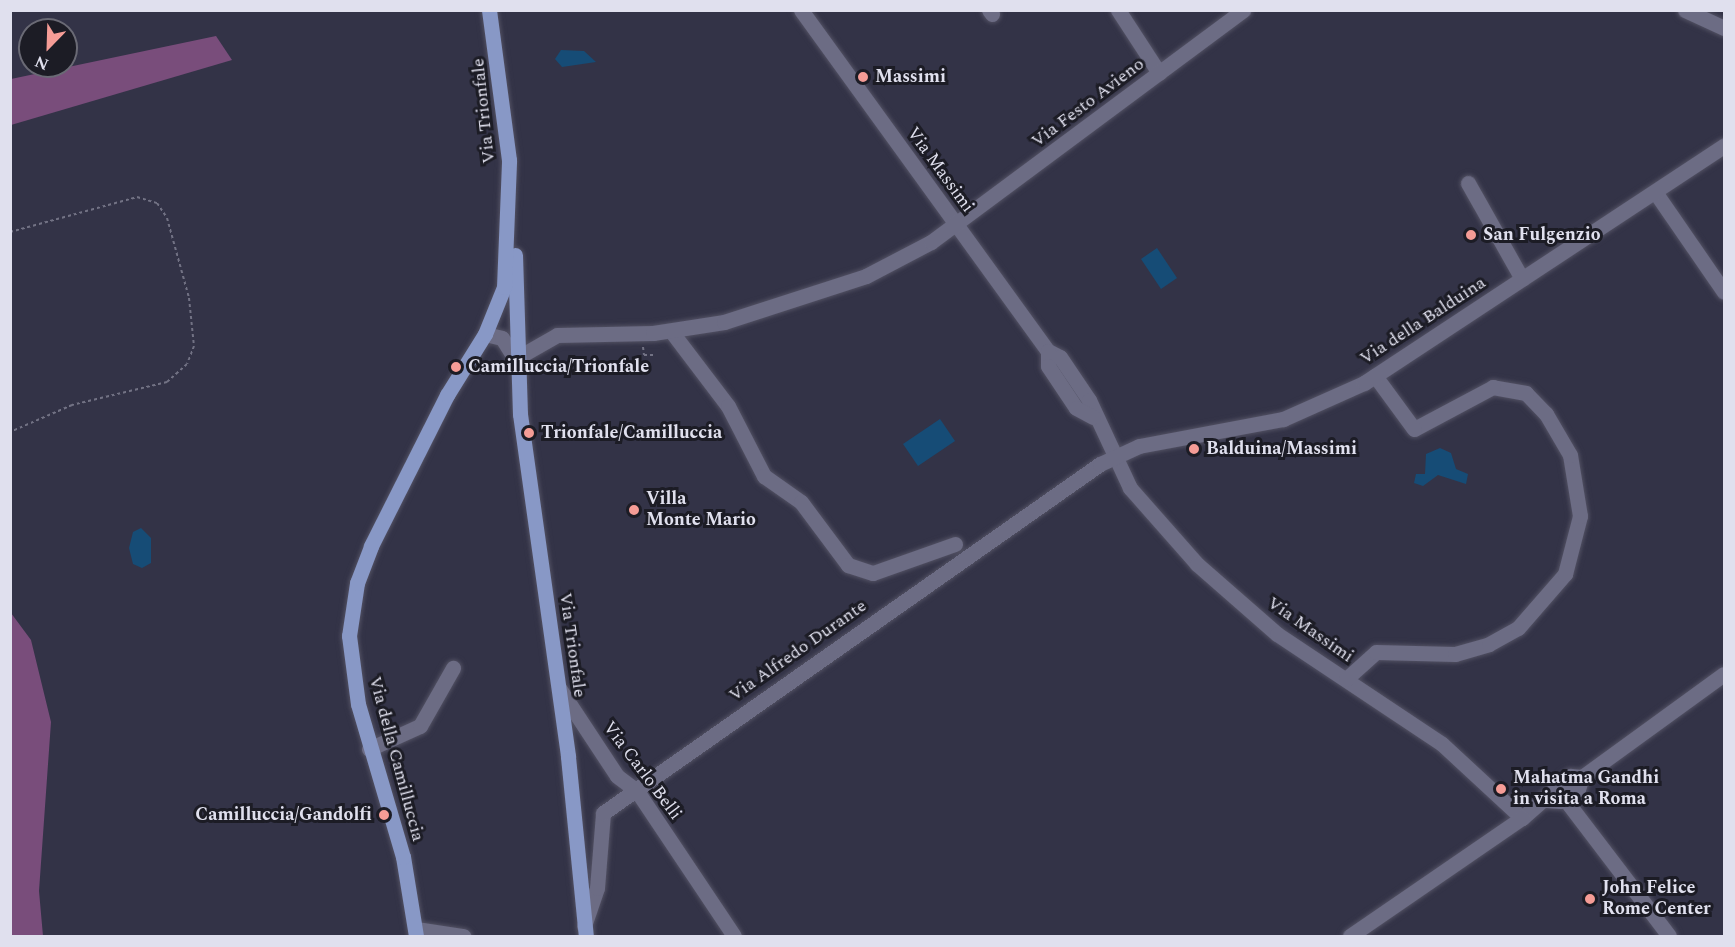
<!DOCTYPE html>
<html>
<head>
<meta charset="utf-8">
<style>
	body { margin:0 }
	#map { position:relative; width:1735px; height:947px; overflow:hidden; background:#333347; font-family:Spectral,serif }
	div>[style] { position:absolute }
	.forest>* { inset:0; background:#794d7b }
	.water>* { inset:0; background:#164c76 }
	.path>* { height:2px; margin-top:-1px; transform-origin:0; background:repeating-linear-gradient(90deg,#727284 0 3px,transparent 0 6px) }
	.roads { filter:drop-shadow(0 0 2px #525163) drop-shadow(0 0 2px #525163) }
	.minor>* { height:15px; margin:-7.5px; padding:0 7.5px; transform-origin:7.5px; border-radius:7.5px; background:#6c6c84 }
	.major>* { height:15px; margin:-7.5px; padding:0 7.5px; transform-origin:7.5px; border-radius:7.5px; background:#8898c6 }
	.dots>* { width:16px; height:16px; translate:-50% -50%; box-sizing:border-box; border:3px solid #1c1c25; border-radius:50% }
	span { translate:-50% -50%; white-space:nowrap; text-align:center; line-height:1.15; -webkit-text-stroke:6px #1c1c25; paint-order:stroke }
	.poi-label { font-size:18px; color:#e0e0ee; font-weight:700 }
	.left { translate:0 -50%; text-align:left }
	.right { translate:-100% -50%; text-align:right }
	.street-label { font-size:18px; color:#e0e0ee }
	.frame { position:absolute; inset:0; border:12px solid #e0e0ee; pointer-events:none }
	.north { position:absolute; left:18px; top:18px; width:60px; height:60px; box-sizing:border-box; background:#1c1c25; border:2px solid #6a6a75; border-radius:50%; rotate:203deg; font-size:16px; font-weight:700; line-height:24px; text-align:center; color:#e0e0ee }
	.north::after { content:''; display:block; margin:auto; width:21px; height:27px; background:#f59c96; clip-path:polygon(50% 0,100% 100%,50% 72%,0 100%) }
</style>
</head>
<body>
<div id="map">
	<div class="forest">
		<i style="clip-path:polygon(216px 36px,232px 60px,11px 125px,11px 79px)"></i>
		<i style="clip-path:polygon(11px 613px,31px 640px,51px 722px,39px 891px,43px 936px,11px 936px)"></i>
	</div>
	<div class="water">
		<i style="clip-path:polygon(561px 50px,584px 51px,596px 62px,562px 67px,555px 59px)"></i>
		<i style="clip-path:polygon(1157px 248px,1177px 278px,1161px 289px,1141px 259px)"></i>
		<i style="clip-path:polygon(940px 419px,955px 441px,918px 466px,903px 444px)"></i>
		<i style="clip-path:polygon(1440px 448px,1451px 453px,1456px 469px,1468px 474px,1466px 484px,1438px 475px,1423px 486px,1414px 483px,1416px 474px,1425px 474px,1426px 454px)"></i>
		<i style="clip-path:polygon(141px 528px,151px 538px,151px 563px,142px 568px,133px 564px,129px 548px,133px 532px)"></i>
	</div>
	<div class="path">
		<i style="left:10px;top:232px;width:132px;rotate:-15.4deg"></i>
		<i style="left:137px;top:197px;width:21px;rotate:17deg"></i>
		<i style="left:157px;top:203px;width:18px;rotate:56deg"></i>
		<i style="left:167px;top:218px;width:83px;rotate:74.6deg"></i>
		<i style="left:189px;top:298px;width:48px;rotate:84.1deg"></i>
		<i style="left:194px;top:346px;width:19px;rotate:111deg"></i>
		<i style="left:187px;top:364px;width:27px;rotate:138deg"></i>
		<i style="left:167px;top:382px;width:98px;rotate:166.4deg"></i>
		<i style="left:72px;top:405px;width:68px;rotate:156.5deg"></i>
		<i style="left:643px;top:347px;width:8px;rotate:83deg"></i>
		<i style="left:644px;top:355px;width:9px"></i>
	</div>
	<div class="roads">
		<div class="minor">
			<i style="left:801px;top:10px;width:421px;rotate:54.1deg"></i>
			<i style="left:1048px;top:351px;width:13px;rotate:27deg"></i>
			<i style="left:1060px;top:357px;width:52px;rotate:56deg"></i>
			<i style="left:1089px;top:400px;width:97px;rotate:65deg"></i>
			<i style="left:1130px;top:488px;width:101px;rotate:48.6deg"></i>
			<i style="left:1197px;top:564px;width:106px;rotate:41.2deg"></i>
			<i style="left:1277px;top:634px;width:198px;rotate:33.7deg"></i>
			<i style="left:1442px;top:744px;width:109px;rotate:42.8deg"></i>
			<i style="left:1522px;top:818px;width:64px;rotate:-41.2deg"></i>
			<i style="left:1570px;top:776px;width:12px;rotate:5deg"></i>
			<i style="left:989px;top:10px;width:5px;rotate:53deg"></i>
			<i style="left:1118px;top:10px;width:75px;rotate:56.9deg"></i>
			<i style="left:1685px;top:10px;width:43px;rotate:24.8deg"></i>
			<i style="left:1468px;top:183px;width:110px;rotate:60.6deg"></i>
			<i style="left:1655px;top:192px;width:121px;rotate:55.4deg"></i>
			<i style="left:671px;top:331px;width:94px;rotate:52.8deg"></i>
			<i style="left:728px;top:406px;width:79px;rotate:62.8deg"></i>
			<i style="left:764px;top:476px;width:45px;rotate:35.1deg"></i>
			<i style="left:801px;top:502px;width:79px;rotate:53.3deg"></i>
			<i style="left:848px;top:565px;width:26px;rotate:18deg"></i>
			<i style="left:873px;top:573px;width:87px;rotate:-19.5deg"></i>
			<i style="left:485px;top:334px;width:17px;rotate:13deg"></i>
			<i style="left:502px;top:338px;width:25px;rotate:58deg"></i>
			<i style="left:515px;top:359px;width:48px;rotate:-29.7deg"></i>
			<i style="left:557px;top:335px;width:96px;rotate:-1.2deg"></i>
			<i style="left:653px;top:333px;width:72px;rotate:-8.8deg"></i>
			<i style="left:724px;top:322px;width:149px;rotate:-17.9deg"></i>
			<i style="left:866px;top:276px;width:73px;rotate:-27.6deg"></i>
			<i style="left:931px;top:242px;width:389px;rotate:-36.6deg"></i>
			<i style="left:1048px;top:351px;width:15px;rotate:90deg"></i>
			<i style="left:1048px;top:366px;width:50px;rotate:56.3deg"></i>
			<i style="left:1076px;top:408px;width:19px;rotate:28deg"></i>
			<i style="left:1346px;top:679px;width:40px;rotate:-42deg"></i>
			<i style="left:1376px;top:652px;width:79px;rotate:1.5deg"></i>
			<i style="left:1455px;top:654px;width:35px;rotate:-16deg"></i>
			<i style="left:1489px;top:644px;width:33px;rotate:-29deg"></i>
			<i style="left:1518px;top:628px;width:72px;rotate:-49deg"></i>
			<i style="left:1565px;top:574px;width:60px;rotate:-75.5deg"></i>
			<i style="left:1580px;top:516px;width:62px;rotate:-99.3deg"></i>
			<i style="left:1570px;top:455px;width:48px;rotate:-120.3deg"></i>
			<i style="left:1546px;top:414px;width:29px;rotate:-134deg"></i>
			<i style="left:1526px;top:393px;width:34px;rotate:-170deg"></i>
			<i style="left:1493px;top:387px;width:89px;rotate:152deg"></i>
			<i style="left:1414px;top:429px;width:66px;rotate:-126.3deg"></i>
			<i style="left:559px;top:688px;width:105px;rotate:56.6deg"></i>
			<i style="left:617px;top:776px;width:25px;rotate:37deg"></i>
			<i style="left:637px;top:791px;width:174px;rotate:56.2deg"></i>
			<i style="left:369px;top:749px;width:56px;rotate:-24.3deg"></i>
			<i style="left:420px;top:726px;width:67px;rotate:-60.4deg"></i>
			<i style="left:1564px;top:798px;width:173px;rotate:52.7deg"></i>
			<i style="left:1546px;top:800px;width:14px;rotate:4deg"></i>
			<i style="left:1560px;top:801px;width:22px;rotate:-34deg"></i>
			<i style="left:1578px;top:789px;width:13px;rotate:-72deg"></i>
			<i style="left:1582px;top:777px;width:175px;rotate:-36deg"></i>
			<i style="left:584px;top:926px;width:40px;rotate:-71.1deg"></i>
			<i style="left:597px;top:888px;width:75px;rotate:-85.4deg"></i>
			<i style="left:603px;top:813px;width:607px;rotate:-35.08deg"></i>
			<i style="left:1100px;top:464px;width:43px;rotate:-24.8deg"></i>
			<i style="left:1139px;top:446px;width:147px;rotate:-10.6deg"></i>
			<i style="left:1283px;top:419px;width:89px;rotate:-24deg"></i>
			<i style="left:1364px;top:383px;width:431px;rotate:-33.4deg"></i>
			<i style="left:416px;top:929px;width:48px;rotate:8.5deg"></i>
			<i style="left:1350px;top:936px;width:209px;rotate:-34.5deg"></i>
		</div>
		<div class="major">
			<i style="left:515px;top:255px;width:159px;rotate:88.2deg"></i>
			<i style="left:520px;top:414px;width:346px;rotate:82deg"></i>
			<i style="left:568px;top:757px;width:180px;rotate:84.3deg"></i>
			<i style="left:416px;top:936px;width:80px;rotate:-99.3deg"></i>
			<i style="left:403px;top:857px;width:159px;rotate:-106.4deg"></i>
			<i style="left:358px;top:704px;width:69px;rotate:-97.5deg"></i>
			<i style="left:349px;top:636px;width:54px;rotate:-81.4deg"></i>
			<i style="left:357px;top:583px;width:40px;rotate:-69deg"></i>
			<i style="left:371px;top:546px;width:169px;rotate:-63.3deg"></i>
			<i style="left:447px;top:395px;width:72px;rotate:-58.1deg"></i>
			<i style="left:485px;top:334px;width:51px;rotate:-68deg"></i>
			<i style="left:504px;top:287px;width:127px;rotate:-87.7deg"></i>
			<i style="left:509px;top:160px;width:151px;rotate:-97.6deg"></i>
		</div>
	</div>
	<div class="dots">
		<i style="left:863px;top:77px;background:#f59c96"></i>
		<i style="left:1471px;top:235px;background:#f59c96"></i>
		<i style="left:456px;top:367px;background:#f59c96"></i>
		<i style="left:529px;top:433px;background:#f59c96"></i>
		<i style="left:1194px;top:449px;background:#f59c96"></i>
		<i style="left:634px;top:510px;background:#f59c96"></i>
		<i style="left:1501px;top:789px;background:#f59c96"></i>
		<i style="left:384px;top:815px;background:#f59c96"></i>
		<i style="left:1590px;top:899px;background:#f59c96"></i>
	</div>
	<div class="poi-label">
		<span class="left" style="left:875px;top:77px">Massimi</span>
		<span class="left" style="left:1483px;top:235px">San Fulgenzio</span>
		<span class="left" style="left:468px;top:367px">Camilluccia/Trionfale</span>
		<span class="left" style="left:541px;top:433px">Trionfale/Camilluccia</span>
		<span class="left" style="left:1206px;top:449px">Balduina/Massimi</span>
		<span class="left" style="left:646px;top:510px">Villa<br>Monte Mario</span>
		<span class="left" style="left:1513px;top:789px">Mahatma Gandhi<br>in visita a Roma</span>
		<span class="right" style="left:372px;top:815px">Camilluccia/Gandolfi</span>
		<span class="left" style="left:1602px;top:899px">John Felice<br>Rome Center</span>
	</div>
	<div class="street-label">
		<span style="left:1088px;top:103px;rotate:-37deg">Via Festo Avieno</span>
		<span style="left:484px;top:111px;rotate:-96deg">Via Trionfale</span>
		<span style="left:940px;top:170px;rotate:54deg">Via Massimi</span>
		<span style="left:1423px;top:321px;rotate:-33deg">Via della Balduina</span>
		<span style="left:1310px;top:630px;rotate:35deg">Via Massimi</span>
		<span style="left:572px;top:645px;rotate:82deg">Via Trionfale</span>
		<span style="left:798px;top:651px;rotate:-35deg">Via Alfredo Durante</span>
		<span style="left:396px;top:759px;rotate:75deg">Via della Camilluccia</span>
		<span style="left:642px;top:771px;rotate:53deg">Via Carlo Belli</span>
	</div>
	<div class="frame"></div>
	<div class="north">N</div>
</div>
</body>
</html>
